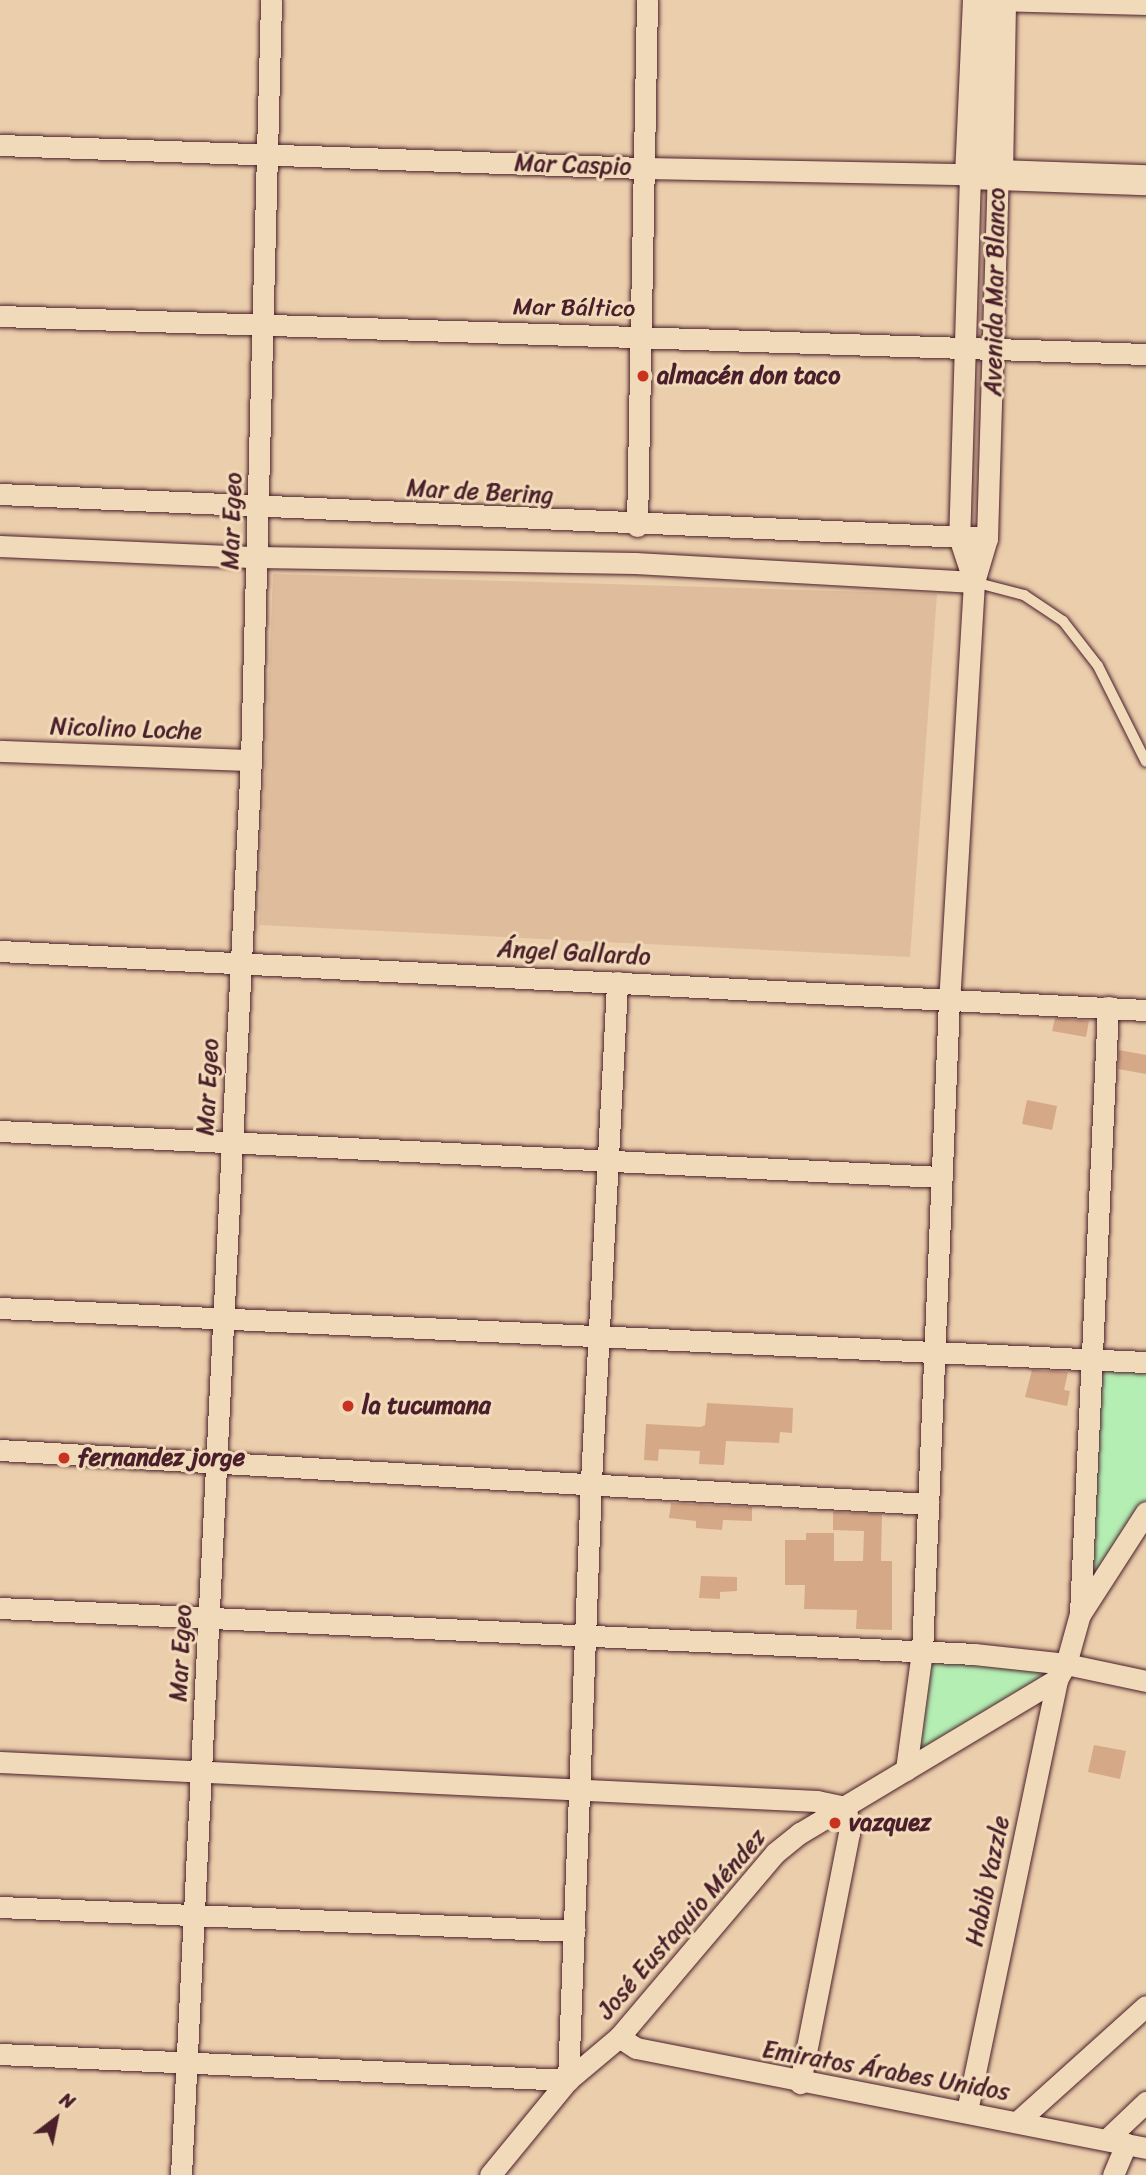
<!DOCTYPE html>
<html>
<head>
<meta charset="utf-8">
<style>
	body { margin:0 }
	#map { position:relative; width:1146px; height:2175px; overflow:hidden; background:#ebceac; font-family:Sriracha,sans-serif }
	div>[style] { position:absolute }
	.built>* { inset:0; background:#debc9c }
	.green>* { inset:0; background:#b4eeb3 }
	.building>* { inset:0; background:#d5a888 }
	.roads { filter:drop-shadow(0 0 2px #4a1f2b) drop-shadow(0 0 2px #4a1f2b) }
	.lane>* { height:10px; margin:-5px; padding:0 5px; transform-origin:5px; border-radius:5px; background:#f1dab9 }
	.street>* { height:21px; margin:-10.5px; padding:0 10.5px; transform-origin:10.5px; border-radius:10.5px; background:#f1dab9 }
	.secondary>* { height:30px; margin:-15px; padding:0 15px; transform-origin:15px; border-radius:15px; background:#f1dab9 }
	.dots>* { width:19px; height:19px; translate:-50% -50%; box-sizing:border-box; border:4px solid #f1dab9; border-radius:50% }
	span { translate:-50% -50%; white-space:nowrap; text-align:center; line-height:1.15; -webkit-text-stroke:6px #f1dab9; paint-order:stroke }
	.street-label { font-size:24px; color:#4a1f2b }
	.poi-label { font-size:24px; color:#4a1f2b; font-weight:700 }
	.left { translate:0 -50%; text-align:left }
	.north { position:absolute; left:21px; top:2084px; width:70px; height:70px; -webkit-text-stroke:5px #f1dab9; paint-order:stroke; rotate:32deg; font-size:19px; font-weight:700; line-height:28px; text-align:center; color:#4a1f2b }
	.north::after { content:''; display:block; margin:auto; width:24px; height:32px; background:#4a1f2b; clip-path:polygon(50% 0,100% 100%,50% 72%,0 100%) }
</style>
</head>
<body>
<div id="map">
	<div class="built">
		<i style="clip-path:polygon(273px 574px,937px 594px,910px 957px,259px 925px)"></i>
	</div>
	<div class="green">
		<i style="clip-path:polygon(1091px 1362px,1146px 1363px,1146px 1509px,1081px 1610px)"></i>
		<i style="clip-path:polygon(924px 1653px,1065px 1665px,909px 1767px)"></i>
	</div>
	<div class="building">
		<i style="clip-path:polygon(1055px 1018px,1089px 1021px,1086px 1037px,1052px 1031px)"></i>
		<i style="clip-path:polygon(1119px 1050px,1146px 1055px,1146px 1074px,1118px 1069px)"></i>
		<i style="clip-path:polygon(1027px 1100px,1057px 1106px,1052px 1130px,1022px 1124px)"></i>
		<i style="clip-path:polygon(1032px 1370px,1068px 1372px,1064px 1390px,1070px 1391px,1067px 1406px,1025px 1397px)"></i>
		<i style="clip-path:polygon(707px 1403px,793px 1408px,792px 1433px,780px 1432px,779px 1443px,726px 1441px,724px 1465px,699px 1464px,700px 1451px,659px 1449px,658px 1461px,644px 1460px,646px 1424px,701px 1427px,705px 1425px)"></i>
		<i style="clip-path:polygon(671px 1503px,752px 1507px,752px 1521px,723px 1520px,722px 1530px,696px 1528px,696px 1521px,669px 1518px)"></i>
		<i style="clip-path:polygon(833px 1512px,882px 1514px,881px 1561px,892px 1561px,892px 1630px,856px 1629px,857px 1610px,804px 1609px,805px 1585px,785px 1585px,785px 1540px,806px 1540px,806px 1533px,834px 1533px,834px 1561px,863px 1561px,864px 1531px,833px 1530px)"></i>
		<i style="clip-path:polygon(701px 1576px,737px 1577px,737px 1591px,720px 1592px,720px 1599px,699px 1598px)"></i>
		<i style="clip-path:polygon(1094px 1745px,1126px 1751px,1120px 1779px,1088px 1772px)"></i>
	</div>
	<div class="roads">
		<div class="lane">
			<i style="left:974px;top:582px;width:52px;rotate:14.6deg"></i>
			<i style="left:1024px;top:595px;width:47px;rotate:33.7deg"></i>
			<i style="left:1063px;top:621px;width:57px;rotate:52.1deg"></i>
			<i style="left:1098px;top:666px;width:107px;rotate:63.4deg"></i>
		</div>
		<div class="street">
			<i style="left:995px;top:0;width:151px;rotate:1.5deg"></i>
			<i style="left:0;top:145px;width:643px;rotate:2.05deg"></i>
			<i style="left:643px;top:168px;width:327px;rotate:1.1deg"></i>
			<i style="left:970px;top:174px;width:363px;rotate:91.7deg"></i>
			<i style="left:959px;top:537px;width:47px;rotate:71.6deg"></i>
			<i style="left:974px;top:582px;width:419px;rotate:93.4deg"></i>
			<i style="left:949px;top:1000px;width:652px;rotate:92.37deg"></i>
			<i style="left:922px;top:1651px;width:120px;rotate:97.7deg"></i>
			<i style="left:0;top:316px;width:1147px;rotate:1.9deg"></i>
			<i style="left:0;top:494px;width:988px;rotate:2.55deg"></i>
			<i style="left:637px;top:526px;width:526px;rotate:-88.91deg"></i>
			<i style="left:0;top:546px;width:257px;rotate:2.5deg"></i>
			<i style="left:257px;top:557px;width:378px;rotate:0.9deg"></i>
			<i style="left:635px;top:563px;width:340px;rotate:3.2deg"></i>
			<i style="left:974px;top:582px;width:46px;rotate:-73.5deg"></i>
			<i style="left:987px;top:538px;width:363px;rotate:-88.3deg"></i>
			<i style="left:0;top:751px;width:251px;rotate:2.1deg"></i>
			<i style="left:0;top:951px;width:1148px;rotate:2.95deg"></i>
			<i style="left:0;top:1131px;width:942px;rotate:2.8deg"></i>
			<i style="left:0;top:1308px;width:1147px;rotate:2.7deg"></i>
			<i style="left:0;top:1450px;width:930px;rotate:3.33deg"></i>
			<i style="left:0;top:1608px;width:975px;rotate:2.7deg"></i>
			<i style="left:974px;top:1654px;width:93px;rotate:6.2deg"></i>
			<i style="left:1066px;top:1664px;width:82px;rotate:12deg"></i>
			<i style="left:1081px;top:1613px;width:120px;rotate:-57.2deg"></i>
			<i style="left:0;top:1762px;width:818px;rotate:2.73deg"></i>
			<i style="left:817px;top:1801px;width:30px;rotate:12deg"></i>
			<i style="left:846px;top:1807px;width:26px;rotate:83deg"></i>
			<i style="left:849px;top:1833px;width:255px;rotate:101.1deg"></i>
			<i style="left:0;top:1907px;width:575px;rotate:2.39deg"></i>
			<i style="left:619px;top:2037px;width:20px;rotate:33deg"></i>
			<i style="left:636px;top:2048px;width:520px;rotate:11.09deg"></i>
			<i style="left:0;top:2054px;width:569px;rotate:2.62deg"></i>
			<i style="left:568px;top:2080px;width:599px;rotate:-87.8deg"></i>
			<i style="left:591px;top:1481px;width:500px;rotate:-87deg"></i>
			<i style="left:967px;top:2111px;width:441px;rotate:-78.2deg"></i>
			<i style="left:1057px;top:1679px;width:17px;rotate:-59deg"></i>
			<i style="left:1066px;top:1664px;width:52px;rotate:-74.4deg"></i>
			<i style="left:1080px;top:1614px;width:608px;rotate:-87.36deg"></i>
			<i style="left:1017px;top:2122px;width:173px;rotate:-42deg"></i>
			<i style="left:1107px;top:2139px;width:54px;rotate:-43.5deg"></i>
			<i style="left:181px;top:2175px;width:1417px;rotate:-87.17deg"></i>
			<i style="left:251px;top:760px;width:760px;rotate:-88.49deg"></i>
			<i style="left:490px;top:2175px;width:123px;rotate:-50.6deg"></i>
			<i style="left:568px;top:2080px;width:67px;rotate:-40.1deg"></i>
			<i style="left:619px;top:2037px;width:241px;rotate:-49.7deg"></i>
			<i style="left:775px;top:1853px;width:32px;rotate:-39deg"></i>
			<i style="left:800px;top:1833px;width:300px;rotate:-30.9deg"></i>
			<i style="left:1113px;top:2175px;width:34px;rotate:-67deg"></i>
		</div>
		<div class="secondary">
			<i style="left:978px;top:0;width:174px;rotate:92.6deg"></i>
			<i style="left:970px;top:174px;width:176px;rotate:2deg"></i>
			<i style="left:998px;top:175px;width:175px;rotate:-89deg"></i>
		</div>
	</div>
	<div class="dots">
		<i style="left:643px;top:376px;background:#c8321e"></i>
		<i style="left:348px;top:1406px;background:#c8321e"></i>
		<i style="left:64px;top:1458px;background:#c8321e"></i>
		<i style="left:835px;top:1823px;background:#c8321e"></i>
	</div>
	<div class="street-label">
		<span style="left:573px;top:165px;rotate:2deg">Mar Caspio</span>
		<span style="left:995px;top:292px;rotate:-89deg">Avenida Mar Blanco</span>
		<span style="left:574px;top:308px;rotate:1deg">Mar Báltico</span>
		<span style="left:480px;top:492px;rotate:3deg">Mar de Bering</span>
		<span style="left:232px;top:521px;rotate:-88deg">Mar Egeo</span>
		<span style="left:126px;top:729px;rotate:2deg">Nicolino Loche</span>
		<span style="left:574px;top:953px;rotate:3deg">Ángel Gallardo</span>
		<span style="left:208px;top:1087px;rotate:-87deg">Mar Egeo</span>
		<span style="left:181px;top:1653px;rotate:-87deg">Mar Egeo</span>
		<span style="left:988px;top:1881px;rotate:-78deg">Habib Yazzle</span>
		<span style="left:682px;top:1924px;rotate:-49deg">José Eustaquio Méndez</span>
		<span style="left:886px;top:2071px;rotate:10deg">Emiratos Árabes Unidos</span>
	</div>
	<div class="poi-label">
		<span class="left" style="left:657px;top:376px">almacén don taco</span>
		<span class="left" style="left:362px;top:1406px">la tucumana</span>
		<span class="left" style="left:78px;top:1458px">fernandez jorge</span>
		<span class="left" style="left:849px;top:1823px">vazquez</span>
	</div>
	<div class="north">N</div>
</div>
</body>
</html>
